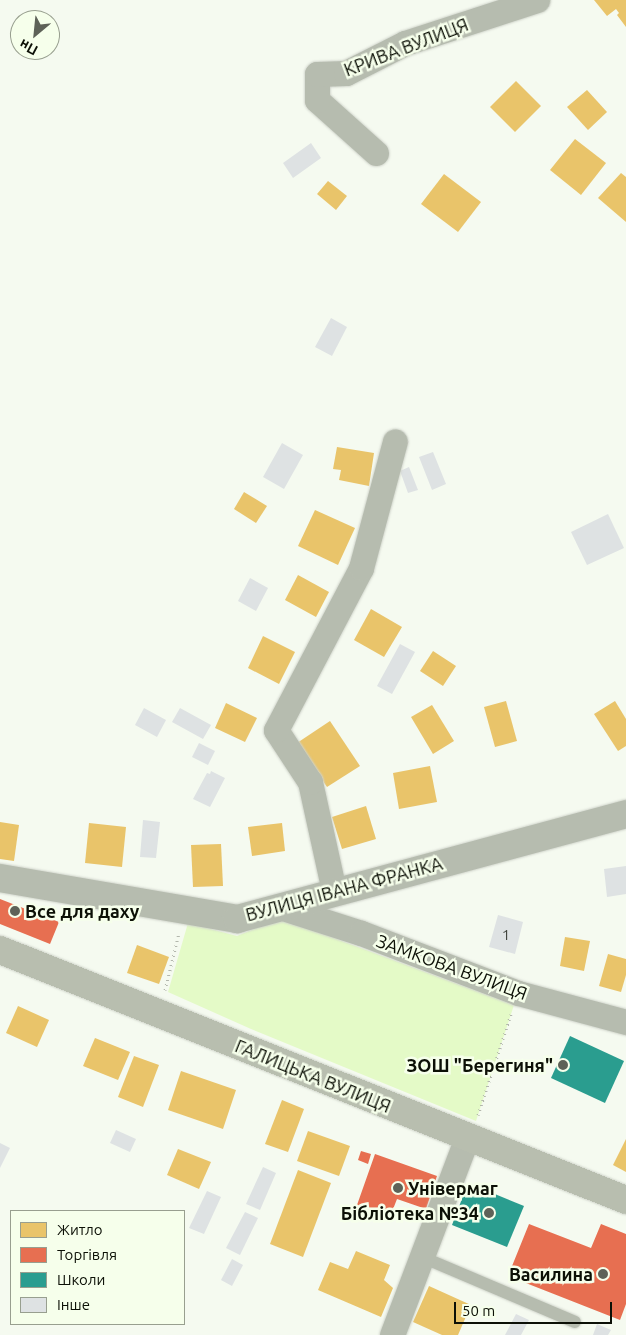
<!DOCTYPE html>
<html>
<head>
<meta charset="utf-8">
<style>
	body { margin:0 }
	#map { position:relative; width:626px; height:1335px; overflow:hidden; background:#f5faf0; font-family:Ubuntu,sans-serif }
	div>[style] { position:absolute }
	.green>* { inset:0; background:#e4fac7 }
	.homes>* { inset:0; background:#e9c46a }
	.shops>* { inset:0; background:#e76f51 }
	.schools>* { inset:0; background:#2a9d8f }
	.building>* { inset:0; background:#dee2e3 }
	.path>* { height:3px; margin-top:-1.5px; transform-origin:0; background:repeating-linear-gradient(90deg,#b3b7ad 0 1px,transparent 0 5px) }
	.roads { filter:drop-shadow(0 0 1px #d0d4cb) drop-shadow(0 0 1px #d0d4cb) }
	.service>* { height:12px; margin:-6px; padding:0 6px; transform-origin:6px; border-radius:6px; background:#b6bcaf }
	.minor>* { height:25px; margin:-12.5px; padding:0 12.5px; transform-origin:12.5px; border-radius:12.5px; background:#b6bcaf }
	.tertiary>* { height:28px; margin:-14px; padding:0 14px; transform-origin:14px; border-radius:14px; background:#b6bcaf }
	.primary>* { height:28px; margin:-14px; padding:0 14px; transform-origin:14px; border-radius:14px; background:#b8beaf }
	.dots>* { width:14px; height:14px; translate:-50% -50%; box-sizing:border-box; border:2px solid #f6ffeb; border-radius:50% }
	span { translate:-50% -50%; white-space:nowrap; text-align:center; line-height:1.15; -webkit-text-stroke:5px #f6ffeb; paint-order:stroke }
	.number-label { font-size:15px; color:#40443d }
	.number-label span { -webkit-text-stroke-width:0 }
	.street-label { font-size:18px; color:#0c1006 }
	.poi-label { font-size:18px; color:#0c1006; font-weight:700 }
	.left { translate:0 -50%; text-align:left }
	.right { translate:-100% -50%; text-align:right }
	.legend { position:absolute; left:10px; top:1210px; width:175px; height:115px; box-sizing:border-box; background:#f6ffeb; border:1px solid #989f8f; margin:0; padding:6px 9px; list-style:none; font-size:15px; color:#0c1006 }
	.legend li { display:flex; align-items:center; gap:10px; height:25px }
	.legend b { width:25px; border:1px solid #989f8f }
	.north { position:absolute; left:10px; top:10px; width:50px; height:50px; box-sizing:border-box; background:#f6ffeb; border:1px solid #989f8f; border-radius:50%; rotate:208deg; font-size:14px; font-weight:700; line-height:20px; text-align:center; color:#0c1006 }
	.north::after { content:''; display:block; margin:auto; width:18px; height:22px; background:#5e6258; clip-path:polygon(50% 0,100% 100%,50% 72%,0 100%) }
	.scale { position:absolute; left:454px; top:1302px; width:158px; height:22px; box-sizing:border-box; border:2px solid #0c1006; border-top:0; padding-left:6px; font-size:15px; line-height:18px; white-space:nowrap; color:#0c1006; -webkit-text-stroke:4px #f6ffeb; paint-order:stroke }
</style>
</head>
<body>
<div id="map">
	<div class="green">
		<i style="clip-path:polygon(280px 918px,514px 1005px,476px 1121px,251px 1029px,168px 992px,188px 923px,237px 936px)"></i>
	</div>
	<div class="homes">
		<i style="clip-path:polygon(594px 0,626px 0,626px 27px,617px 15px,619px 13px,616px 9px,607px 16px)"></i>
		<i style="clip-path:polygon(516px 81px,541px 106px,515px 132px,490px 107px)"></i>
		<i style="clip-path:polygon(587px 90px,607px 112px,588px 130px,567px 107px)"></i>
		<i style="clip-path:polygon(575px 139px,606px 163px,581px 195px,550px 170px)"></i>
		<i style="clip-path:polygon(621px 173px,626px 177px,626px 222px,598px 198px)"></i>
		<i style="clip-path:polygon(444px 174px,481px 202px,458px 232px,421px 204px)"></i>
		<i style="clip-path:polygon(328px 181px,347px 196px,336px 210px,317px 194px)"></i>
		<i style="clip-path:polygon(337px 447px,374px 453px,369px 486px,339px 480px,341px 470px,333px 469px)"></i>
		<i style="clip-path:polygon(244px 492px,267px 506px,256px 523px,234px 509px)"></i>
		<i style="clip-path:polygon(315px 510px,355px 528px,338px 565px,298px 546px)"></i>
		<i style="clip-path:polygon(298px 575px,329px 592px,316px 617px,285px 600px)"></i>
		<i style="clip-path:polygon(371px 609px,402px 627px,384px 657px,354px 640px)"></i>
		<i style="clip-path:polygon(263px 636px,295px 652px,279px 684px,248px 668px)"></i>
		<i style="clip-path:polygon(433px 651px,456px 666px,443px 686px,420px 671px)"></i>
		<i style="clip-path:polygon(506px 701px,517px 741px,495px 747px,484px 707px)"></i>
		<i style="clip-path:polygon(615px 701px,626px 719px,626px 746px,618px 751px,594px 714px)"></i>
		<i style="clip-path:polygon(226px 703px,257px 718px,245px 742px,215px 728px)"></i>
		<i style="clip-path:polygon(432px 705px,454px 741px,433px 754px,411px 717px)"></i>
		<i style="clip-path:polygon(330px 721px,360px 766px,327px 787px,297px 743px)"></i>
		<i style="clip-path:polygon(430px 766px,437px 802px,399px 809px,393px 773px)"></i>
		<i style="clip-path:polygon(366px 806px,376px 839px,342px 849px,332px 817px)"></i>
		<i style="clip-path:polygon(0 822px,19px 825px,14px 861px,0 859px)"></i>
		<i style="clip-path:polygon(89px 823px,126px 827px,122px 867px,85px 863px)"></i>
		<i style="clip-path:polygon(282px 823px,285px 851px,252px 856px,248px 827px)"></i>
		<i style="clip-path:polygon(221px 844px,223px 886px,193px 887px,191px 845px)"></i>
		<i style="clip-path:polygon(565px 937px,590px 941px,584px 971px,560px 966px)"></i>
		<i style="clip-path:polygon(137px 945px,169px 957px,159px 984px,127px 973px)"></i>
		<i style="clip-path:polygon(608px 954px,626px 959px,626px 975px,621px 992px,599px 986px)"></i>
		<i style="clip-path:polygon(18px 1006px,49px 1020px,37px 1047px,6px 1033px)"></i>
		<i style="clip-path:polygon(95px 1038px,130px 1052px,118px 1080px,83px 1066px)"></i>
		<i style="clip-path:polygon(134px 1056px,159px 1065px,143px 1107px,118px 1097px)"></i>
		<i style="clip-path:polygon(181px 1071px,236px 1090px,223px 1129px,168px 1110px)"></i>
		<i style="clip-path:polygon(282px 1100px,304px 1109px,288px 1152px,265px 1144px)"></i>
		<i style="clip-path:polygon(308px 1131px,350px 1146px,339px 1176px,297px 1161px)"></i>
		<i style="clip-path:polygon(626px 1139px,626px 1172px,613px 1165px)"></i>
		<i style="clip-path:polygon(178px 1149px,211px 1162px,199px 1189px,167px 1175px)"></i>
		<i style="clip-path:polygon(298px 1170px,331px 1183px,303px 1257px,270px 1244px)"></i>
		<i style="clip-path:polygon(356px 1251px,390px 1265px,384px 1280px,393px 1288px,381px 1317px,318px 1290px,330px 1262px,348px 1269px)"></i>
		<i style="clip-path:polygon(429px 1286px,471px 1305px,458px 1335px,442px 1335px,413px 1322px)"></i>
	</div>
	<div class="shops">
		<i style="clip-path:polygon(0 899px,59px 922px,50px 944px,0 924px)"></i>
		<i style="clip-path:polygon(361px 1151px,371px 1154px,368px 1164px,358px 1160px)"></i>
		<i style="clip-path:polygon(375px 1154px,437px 1176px,426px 1209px,397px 1199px,390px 1217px,357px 1205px)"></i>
		<i style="clip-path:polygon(529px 1224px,591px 1248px,601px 1224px,626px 1234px,626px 1304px,620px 1320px,508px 1276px)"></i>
	</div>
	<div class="schools">
		<i style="clip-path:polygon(570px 1036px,624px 1061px,605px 1103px,551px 1078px)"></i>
		<i style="clip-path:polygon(468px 1183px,524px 1206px,507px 1247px,452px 1225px)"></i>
	</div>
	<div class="building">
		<i style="clip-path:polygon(311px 143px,321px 158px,293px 178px,283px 163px)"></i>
		<i style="clip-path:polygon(331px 318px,347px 327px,332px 356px,315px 347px)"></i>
		<i style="clip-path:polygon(282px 443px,303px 455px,284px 489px,263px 477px)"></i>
		<i style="clip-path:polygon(433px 452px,446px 484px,432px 490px,419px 457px)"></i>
		<i style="clip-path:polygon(409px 467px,418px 490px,408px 493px,400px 471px)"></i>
		<i style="clip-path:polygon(608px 514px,624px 548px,587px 565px,571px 532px)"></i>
		<i style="clip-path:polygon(250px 578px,268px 588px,256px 611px,238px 601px)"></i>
		<i style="clip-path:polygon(400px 644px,415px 652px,392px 694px,377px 686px)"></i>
		<i style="clip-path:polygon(144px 708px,166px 720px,157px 737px,135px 725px)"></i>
		<i style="clip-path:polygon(180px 708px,211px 725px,203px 739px,172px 722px)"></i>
		<i style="clip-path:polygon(199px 743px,215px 751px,208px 765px,192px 757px)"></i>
		<i style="clip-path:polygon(211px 771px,225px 778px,210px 807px,193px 799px,207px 773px,210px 774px)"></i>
		<i style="clip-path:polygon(143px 820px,160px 822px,156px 858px,140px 857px)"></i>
		<i style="clip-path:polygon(626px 866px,626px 894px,607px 897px,604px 869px)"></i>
		<i style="clip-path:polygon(498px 915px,523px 922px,515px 954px,489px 947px)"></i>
		<i style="clip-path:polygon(116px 1130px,136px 1139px,130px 1152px,110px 1143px)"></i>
		<i style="clip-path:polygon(0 1143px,10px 1148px,0 1168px)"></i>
		<i style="clip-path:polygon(263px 1167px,276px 1173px,260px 1210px,246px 1204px)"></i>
		<i style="clip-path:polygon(207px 1191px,221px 1197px,204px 1234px,189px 1228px)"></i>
		<i style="clip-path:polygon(245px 1212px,258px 1218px,240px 1255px,226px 1248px)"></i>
		<i style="clip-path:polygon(232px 1259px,243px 1265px,232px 1286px,221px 1280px)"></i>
		<i style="clip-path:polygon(516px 1314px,529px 1320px,521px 1335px,505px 1335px)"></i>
		<i style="clip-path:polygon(597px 1324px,611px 1330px,608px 1335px,593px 1335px)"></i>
	</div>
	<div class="path">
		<i style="left:165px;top:990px;width:59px;rotate:-76.2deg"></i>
		<i style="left:478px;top:1115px;width:106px;rotate:-71.9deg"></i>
	</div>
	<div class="roads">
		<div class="service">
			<i style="left:422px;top:1257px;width:166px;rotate:23deg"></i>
		</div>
		<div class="minor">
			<i style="left:376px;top:153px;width:79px;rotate:-138.1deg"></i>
			<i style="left:317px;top:100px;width:26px;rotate:-90deg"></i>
			<i style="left:317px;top:74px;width:29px;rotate:-2deg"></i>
			<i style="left:346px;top:73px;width:66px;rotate:-27deg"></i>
			<i style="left:405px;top:43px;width:139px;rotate:-18deg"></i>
			<i style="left:334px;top:891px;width:112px;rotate:-102.4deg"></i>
			<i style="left:310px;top:782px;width:62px;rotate:-123.2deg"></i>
			<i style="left:276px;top:730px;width:183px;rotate:-62.3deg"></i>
			<i style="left:361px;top:568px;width:131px;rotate:-75deg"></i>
			<i style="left:280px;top:907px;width:85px;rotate:17.8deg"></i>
			<i style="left:361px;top:933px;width:168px;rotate:20.9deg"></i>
			<i style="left:518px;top:993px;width:112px;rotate:15deg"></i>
			<i style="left:392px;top:1335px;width:211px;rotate:-69.2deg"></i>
		</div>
		<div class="tertiary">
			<i style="left:0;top:878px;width:241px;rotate:9.8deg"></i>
			<i style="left:237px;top:919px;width:403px;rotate:-15.1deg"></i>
		</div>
		<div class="primary">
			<i style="left:0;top:950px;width:674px;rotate:21.77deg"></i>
		</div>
	</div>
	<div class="dots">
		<i style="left:15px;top:911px;background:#5e6258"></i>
		<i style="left:563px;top:1065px;background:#5e6258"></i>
		<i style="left:398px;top:1188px;background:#5e6258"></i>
		<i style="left:489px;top:1213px;background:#5e6258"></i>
		<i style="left:603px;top:1274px;background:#5e6258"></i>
	</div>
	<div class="number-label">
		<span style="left:506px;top:935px">1</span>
	</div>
	<div class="street-label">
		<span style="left:406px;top:47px;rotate:-21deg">КРИВА ВУЛИЦЯ</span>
		<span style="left:344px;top:889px;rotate:-15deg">ВУЛИЦЯ ІВАНА ФРАНКА</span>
		<span style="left:452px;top:967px;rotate:20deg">ЗАМКОВА ВУЛИЦЯ</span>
		<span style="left:313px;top:1076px;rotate:22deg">ГАЛИЦЬКА ВУЛИЦЯ</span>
	</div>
	<div class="poi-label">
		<span class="left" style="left:25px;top:911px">Все для даху</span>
		<span class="right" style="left:553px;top:1065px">ЗОШ "Берегиня"</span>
		<span class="left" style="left:408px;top:1188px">Універмаг</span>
		<span class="right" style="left:479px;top:1213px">Бібліотека №34</span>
		<span class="right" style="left:593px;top:1274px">Василина</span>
	</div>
	<ul class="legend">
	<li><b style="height:14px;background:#e9c46a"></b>Житло</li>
	<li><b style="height:14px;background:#e76f51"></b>Торгівля</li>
	<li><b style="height:14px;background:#2a9d8f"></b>Школи</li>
	<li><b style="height:14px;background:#dee2e3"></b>Інше</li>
	</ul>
	<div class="north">Пн</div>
	<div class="scale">50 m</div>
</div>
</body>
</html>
